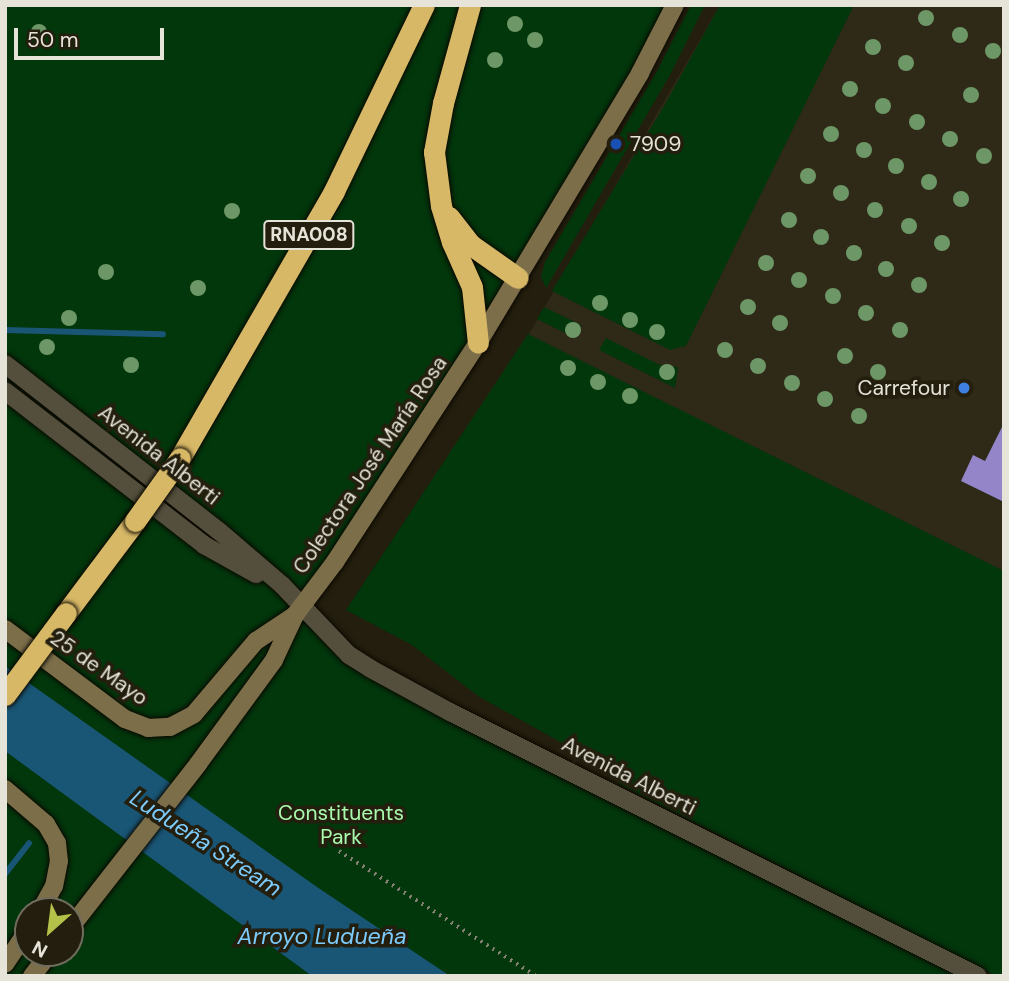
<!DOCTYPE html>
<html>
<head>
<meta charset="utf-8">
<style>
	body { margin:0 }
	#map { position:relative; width:1009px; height:981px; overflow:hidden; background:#231e0d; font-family:"DM Sans",sans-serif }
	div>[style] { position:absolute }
	.commercial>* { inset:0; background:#2f2918 }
	.green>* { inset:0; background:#02360b }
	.water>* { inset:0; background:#195574 }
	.stream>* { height:6px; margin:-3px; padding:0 3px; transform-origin:3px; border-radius:3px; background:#195574 }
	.building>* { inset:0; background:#9385c8 }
	.path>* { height:3.5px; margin-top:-1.75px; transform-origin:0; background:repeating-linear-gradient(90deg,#848072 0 2px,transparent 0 7px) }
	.roads { filter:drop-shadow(0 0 2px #0c0800) drop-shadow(0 0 2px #0c0800) }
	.minor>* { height:18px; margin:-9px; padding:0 9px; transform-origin:9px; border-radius:9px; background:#534f3c }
	.secondary>* { height:18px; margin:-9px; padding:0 9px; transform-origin:9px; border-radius:9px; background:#7b6e49 }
	.motorway>* { height:21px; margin:-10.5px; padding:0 10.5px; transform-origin:10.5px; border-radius:10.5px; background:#d7b867 }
	.bridges { filter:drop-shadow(0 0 2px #0c0800) drop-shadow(0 0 2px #0c0800) }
	.motorway-bridge>* { height:21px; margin:-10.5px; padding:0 10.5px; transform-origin:10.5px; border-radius:10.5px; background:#d7b867 }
	.trees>* { width:16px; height:16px; margin:-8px; border-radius:50%; background:#6d9766 }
	.dots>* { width:19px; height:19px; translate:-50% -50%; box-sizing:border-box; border:4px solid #231e0d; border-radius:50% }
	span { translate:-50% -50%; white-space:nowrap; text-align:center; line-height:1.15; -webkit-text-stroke:7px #231e0d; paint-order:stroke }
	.shield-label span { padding:2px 5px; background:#231e0d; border:2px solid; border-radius:5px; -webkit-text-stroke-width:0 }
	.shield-label { font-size:19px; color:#e6e3d8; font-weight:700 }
	.poi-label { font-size:21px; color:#e6e3d8 }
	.left { translate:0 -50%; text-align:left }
	.right { translate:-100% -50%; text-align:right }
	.street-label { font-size:21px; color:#e6e3d8 }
	.park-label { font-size:21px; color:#aafaae }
	.water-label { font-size:23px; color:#7ccbfb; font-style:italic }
	.frame { position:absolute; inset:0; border:7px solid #e6e3d8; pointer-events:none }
	.north { position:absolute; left:14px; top:897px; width:70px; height:70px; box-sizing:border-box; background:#231e0d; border:2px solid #716d5e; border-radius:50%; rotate:208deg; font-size:19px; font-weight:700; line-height:28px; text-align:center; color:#e6e3d8 }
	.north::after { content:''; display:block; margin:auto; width:24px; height:32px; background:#b4c24a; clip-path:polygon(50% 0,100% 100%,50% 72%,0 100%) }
	.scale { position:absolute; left:14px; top:28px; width:150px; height:32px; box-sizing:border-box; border:4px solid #e6e3d8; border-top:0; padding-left:9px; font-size:21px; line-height:24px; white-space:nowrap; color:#e6e3d8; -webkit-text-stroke:5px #231e0d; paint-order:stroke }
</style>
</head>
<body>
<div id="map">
	<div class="commercial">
		<i style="clip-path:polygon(720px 5px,1004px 5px,1004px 893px,367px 581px,515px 358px)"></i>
	</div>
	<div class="green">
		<i style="clip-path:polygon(evenodd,5px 5px,675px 5px,640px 73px,303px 606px,349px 655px,978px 976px,5px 976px,5px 5px,28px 911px,70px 911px,70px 953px,28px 953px,28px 911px)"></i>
		<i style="clip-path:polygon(691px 5px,705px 5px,670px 75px,546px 288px,541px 277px,545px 262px,657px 71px)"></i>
		<i style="clip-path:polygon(720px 5px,854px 5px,686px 346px,670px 350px,552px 291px,664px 106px)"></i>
		<i style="clip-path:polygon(544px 307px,581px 325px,575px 338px,537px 319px)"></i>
		<i style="clip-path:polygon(528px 334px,1004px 571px,1004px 976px,996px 976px,621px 785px,578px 752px,478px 696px,412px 645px,346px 610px)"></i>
		<i style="clip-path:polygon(606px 338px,660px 365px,678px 367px,675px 388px,599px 350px)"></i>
	</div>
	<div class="water">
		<i style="clip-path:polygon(5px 666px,317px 887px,450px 976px,312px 976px,5px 751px)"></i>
	</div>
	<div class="stream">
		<i style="left:5px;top:330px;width:158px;rotate:1.5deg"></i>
		<i style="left:5px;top:874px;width:39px;rotate:-52deg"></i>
	</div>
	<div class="building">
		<i style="clip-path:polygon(1004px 423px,1004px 502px,961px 481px,973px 455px,985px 461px)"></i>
	</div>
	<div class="path">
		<i style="left:339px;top:851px;width:233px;rotate:32.4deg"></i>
	</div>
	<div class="roads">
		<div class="minor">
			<i style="left:5px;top:364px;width:271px;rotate:38deg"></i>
			<i style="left:219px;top:531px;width:83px;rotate:40.6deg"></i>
			<i style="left:282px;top:585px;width:97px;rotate:46.3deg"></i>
			<i style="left:349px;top:655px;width:26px;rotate:32deg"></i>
			<i style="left:371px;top:669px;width:90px;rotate:28.6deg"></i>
			<i style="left:450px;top:712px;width:590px;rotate:26.57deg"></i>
			<i style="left:5px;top:391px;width:252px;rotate:37.7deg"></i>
			<i style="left:204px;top:545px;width:60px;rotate:29.1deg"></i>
		</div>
		<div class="secondary">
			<i style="left:5px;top:629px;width:150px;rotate:36.9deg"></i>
			<i style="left:125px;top:719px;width:25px;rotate:21deg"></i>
			<i style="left:148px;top:728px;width:22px;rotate:-3deg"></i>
			<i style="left:170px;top:727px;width:27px;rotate:-28deg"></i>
			<i style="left:194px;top:714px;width:96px;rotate:-49.7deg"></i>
			<i style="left:256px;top:641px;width:47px;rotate:-33.7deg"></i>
			<i style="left:5px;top:789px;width:54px;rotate:40.5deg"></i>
			<i style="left:46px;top:824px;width:22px;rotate:60deg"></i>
			<i style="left:57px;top:843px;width:18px;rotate:84deg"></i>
			<i style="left:59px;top:861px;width:25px;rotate:101deg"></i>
			<i style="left:54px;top:886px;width:29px;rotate:119deg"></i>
			<i style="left:70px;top:928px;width:208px;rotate:-52deg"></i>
			<i style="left:198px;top:764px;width:129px;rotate:-53.8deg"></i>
			<i style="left:274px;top:660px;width:50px;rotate:-65deg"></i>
			<i style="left:295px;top:615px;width:66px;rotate:-53deg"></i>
			<i style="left:335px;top:562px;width:262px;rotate:-56.9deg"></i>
			<i style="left:478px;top:343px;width:315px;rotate:-59deg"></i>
			<i style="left:640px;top:73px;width:76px;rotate:-62.8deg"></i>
			<i style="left:5px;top:964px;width:41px;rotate:-55.9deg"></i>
			<i style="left:32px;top:976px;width:29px;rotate:-52deg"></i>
		</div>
		<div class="motorway">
			<i style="left:470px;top:5px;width:102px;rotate:105.4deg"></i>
			<i style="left:443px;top:103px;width:50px;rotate:100.4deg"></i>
			<i style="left:434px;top:152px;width:54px;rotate:82.6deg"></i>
			<i style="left:441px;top:206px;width:38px;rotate:73deg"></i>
			<i style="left:452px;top:242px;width:49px;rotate:66deg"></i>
			<i style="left:472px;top:287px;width:56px;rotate:83.9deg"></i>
			<i style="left:449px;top:217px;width:36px;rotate:52deg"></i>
			<i style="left:471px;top:245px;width:57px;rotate:35.1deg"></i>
			<i style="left:180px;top:458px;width:308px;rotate:-60deg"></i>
			<i style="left:334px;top:191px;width:207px;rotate:-64.2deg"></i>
			<i style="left:66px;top:613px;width:115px;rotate:-53.1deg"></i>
		</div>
	</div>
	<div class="bridges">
		<div class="motorway-bridge">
			<i style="left:135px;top:521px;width:77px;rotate:-54.5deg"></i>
			<i style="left:5px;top:695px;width:102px;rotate:-53.4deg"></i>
		</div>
	</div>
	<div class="trees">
		<i style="left:926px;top:18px"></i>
		<i style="left:515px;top:24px"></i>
		<i style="left:39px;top:32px"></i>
		<i style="left:960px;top:35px"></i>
		<i style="left:535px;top:40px"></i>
		<i style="left:873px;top:47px"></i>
		<i style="left:993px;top:51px"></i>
		<i style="left:495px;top:60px"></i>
		<i style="left:906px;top:63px"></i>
		<i style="left:850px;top:89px"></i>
		<i style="left:971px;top:95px"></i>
		<i style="left:883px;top:106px"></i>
		<i style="left:917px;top:122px"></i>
		<i style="left:831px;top:134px"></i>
		<i style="left:950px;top:139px"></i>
		<i style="left:864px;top:150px"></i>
		<i style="left:984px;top:156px"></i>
		<i style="left:896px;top:166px"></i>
		<i style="left:808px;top:176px"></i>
		<i style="left:929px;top:182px"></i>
		<i style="left:841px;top:193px"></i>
		<i style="left:961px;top:199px"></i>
		<i style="left:875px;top:210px"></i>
		<i style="left:232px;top:211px"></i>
		<i style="left:789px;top:220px"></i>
		<i style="left:909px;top:226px"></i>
		<i style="left:821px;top:237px"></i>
		<i style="left:942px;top:243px"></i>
		<i style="left:854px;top:253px"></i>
		<i style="left:766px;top:263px"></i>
		<i style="left:886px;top:269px"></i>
		<i style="left:106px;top:272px"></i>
		<i style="left:799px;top:280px"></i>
		<i style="left:919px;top:285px"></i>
		<i style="left:198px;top:288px"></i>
		<i style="left:833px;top:296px"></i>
		<i style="left:600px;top:303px"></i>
		<i style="left:748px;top:307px"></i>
		<i style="left:866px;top:313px"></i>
		<i style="left:69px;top:318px"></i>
		<i style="left:630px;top:320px"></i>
		<i style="left:780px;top:323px"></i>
		<i style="left:573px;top:330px"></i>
		<i style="left:900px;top:330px"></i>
		<i style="left:657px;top:332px"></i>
		<i style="left:47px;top:347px"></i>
		<i style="left:725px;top:350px"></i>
		<i style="left:845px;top:356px"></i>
		<i style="left:131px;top:365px"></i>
		<i style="left:758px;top:366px"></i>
		<i style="left:568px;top:368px"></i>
		<i style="left:667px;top:372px"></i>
		<i style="left:878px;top:372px"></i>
		<i style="left:598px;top:382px"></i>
		<i style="left:792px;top:383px"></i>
		<i style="left:630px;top:396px"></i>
		<i style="left:825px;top:399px"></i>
		<i style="left:859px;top:416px"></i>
	</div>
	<div class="dots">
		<i style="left:616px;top:144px;background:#1a4fb4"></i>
		<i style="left:964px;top:388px;background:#3f7fe0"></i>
	</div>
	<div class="shield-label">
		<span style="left:309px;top:235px">RNA008</span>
	</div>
	<div class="poi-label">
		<span class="left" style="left:630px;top:144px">7909</span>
		<span class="right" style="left:950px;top:388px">Carrefour</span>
	</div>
	<div class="street-label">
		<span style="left:159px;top:455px;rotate:38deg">Avenida Alberti</span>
		<span style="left:370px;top:465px;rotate:-56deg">Colectora José María Rosa</span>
		<span style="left:99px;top:668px;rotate:35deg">25 de Mayo</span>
		<span style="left:629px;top:776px;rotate:27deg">Avenida Alberti</span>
	</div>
	<div class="park-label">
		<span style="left:341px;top:825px">Constituents<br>Park</span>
	</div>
	<div class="water-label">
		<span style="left:206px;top:843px;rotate:33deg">Ludueña Stream</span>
		<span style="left:322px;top:936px">Arroyo Ludueña</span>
	</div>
	<div class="frame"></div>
	<div class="north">N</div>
	<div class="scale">50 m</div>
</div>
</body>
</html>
